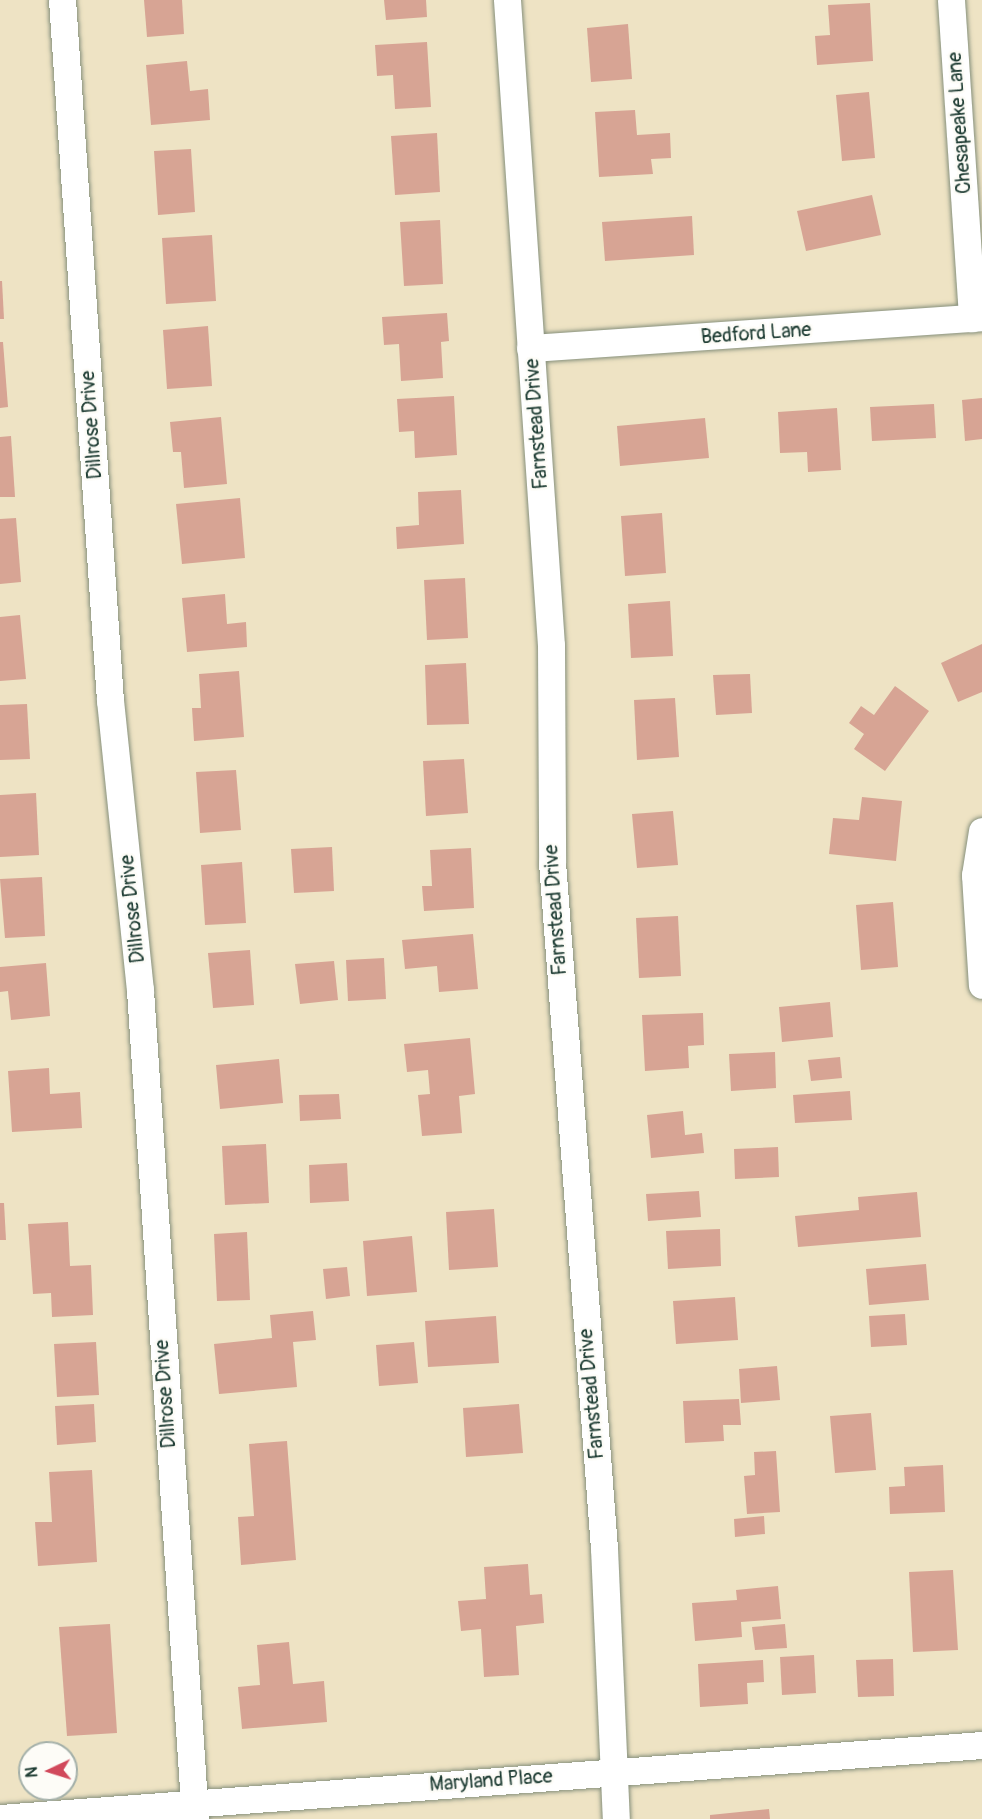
<!DOCTYPE html>
<html>
<head>
<meta charset="utf-8">
<style>
	body { margin:0 }
	#map { position:relative; width:982px; height:1819px; overflow:hidden; background:#eee3c4; font-family:Pangolin,sans-serif }
	div>[style] { position:absolute }
	.building>* { inset:0; background:#d7a494 }
	.roads { filter:drop-shadow(0 0 2px #86907c) drop-shadow(0 0 2px #86907c) }
	.minor>* { height:27px; margin:-13.5px; padding:0 13.5px; transform-origin:13.5px; border-radius:13.5px; background:#fff }
	span { translate:-50% -50%; white-space:nowrap; text-align:center; line-height:1.15; -webkit-text-stroke:5px #fdfcf7; paint-order:stroke }
	.street-label { font-size:20px; color:#1f3d34 }
	.north { position:absolute; left:18px; top:1741px; width:60px; height:60px; box-sizing:border-box; background:#fdfcf7; border:2px solid #a4b0a9; border-radius:50%; rotate:266deg; font-size:16px; font-weight:700; line-height:24px; text-align:center; color:#1f3d34 }
	.north::after { content:''; display:block; margin:auto; width:21px; height:27px; background:#d1495b; clip-path:polygon(50% 0,100% 100%,50% 72%,0 100%) }
</style>
</head>
<body>
<div id="map">
	<div class="building">
		<i style="clip-path:polygon(144px 0,182px 0,184px 34px,147px 37px)"></i>
		<i style="clip-path:polygon(384px 0,426px 0,427px 17px,386px 20px)"></i>
		<i style="clip-path:polygon(870px 3px,873px 61px,817px 65px,815px 36px,830px 35px,828px 5px)"></i>
		<i style="clip-path:polygon(628px 24px,632px 79px,591px 82px,587px 28px)"></i>
		<i style="clip-path:polygon(427px 42px,431px 107px,395px 109px,393px 75px,377px 76px,375px 45px)"></i>
		<i style="clip-path:polygon(187px 61px,190px 91px,208px 89px,210px 120px,151px 125px,146px 65px)"></i>
		<i style="clip-path:polygon(869px 92px,875px 158px,842px 161px,836px 95px)"></i>
		<i style="clip-path:polygon(635px 110px,637px 135px,670px 133px,671px 158px,651px 159px,653px 174px,599px 177px,595px 112px)"></i>
		<i style="clip-path:polygon(437px 133px,440px 192px,395px 195px,391px 136px)"></i>
		<i style="clip-path:polygon(191px 149px,195px 212px,158px 215px,154px 151px)"></i>
		<i style="clip-path:polygon(872px 195px,881px 235px,806px 251px,797px 211px)"></i>
		<i style="clip-path:polygon(692px 216px,694px 255px,605px 261px,602px 222px)"></i>
		<i style="clip-path:polygon(440px 220px,443px 284px,404px 286px,400px 222px)"></i>
		<i style="clip-path:polygon(212px 235px,216px 301px,166px 304px,162px 238px)"></i>
		<i style="clip-path:polygon(0 281px,2px 281px,4px 319px,0 319px)"></i>
		<i style="clip-path:polygon(447px 313px,449px 341px,441px 342px,443px 378px,401px 381px,399px 344px,384px 345px,382px 317px)"></i>
		<i style="clip-path:polygon(208px 326px,212px 386px,167px 389px,163px 330px)"></i>
		<i style="clip-path:polygon(0 342px,3px 342px,8px 407px,0 408px)"></i>
		<i style="clip-path:polygon(454px 396px,457px 455px,415px 458px,414px 431px,399px 432px,397px 399px)"></i>
		<i style="clip-path:polygon(982px 398px,982px 439px,965px 441px,962px 400px)"></i>
		<i style="clip-path:polygon(934px 404px,936px 438px,872px 441px,870px 407px)"></i>
		<i style="clip-path:polygon(837px 408px,841px 470px,808px 472px,807px 452px,780px 453px,778px 412px)"></i>
		<i style="clip-path:polygon(221px 417px,227px 484px,184px 488px,181px 452px,173px 452px,170px 422px)"></i>
		<i style="clip-path:polygon(705px 418px,709px 458px,620px 466px,617px 426px)"></i>
		<i style="clip-path:polygon(11px 436px,15px 497px,0 497px,0 437px)"></i>
		<i style="clip-path:polygon(461px 490px,464px 544px,397px 549px,396px 527px,419px 525px,418px 492px)"></i>
		<i style="clip-path:polygon(240px 498px,245px 558px,182px 564px,176px 504px)"></i>
		<i style="clip-path:polygon(662px 513px,666px 573px,625px 576px,621px 516px)"></i>
		<i style="clip-path:polygon(16px 518px,21px 582px,0 584px,0 519px)"></i>
		<i style="clip-path:polygon(465px 578px,468px 638px,427px 640px,424px 580px)"></i>
		<i style="clip-path:polygon(225px 594px,227px 624px,246px 622px,247px 647px,187px 652px,182px 598px)"></i>
		<i style="clip-path:polygon(670px 601px,673px 656px,631px 658px,628px 604px)"></i>
		<i style="clip-path:polygon(20px 615px,26px 679px,0 681px,0 617px)"></i>
		<i style="clip-path:polygon(982px 644px,982px 692px,958px 702px,941px 663px)"></i>
		<i style="clip-path:polygon(466px 663px,469px 724px,427px 725px,425px 665px)"></i>
		<i style="clip-path:polygon(239px 671px,244px 737px,194px 741px,192px 708px,201px 708px,199px 674px)"></i>
		<i style="clip-path:polygon(750px 674px,752px 713px,716px 715px,713px 675px)"></i>
		<i style="clip-path:polygon(895px 686px,929px 711px,885px 771px,854px 749px,864px 734px,849px 723px,861px 706px,874px 715px)"></i>
		<i style="clip-path:polygon(675px 698px,679px 757px,637px 760px,634px 700px)"></i>
		<i style="clip-path:polygon(27px 704px,30px 759px,0 760px,0 705px)"></i>
		<i style="clip-path:polygon(464px 759px,468px 813px,426px 816px,423px 761px)"></i>
		<i style="clip-path:polygon(236px 770px,241px 830px,200px 833px,196px 772px)"></i>
		<i style="clip-path:polygon(36px 793px,39px 855px,0 857px,0 795px)"></i>
		<i style="clip-path:polygon(862px 797px,902px 801px,896px 861px,829px 854px,833px 818px,859px 820px)"></i>
		<i style="clip-path:polygon(673px 811px,678px 865px,637px 868px,632px 814px)"></i>
		<i style="clip-path:polygon(332px 847px,334px 891px,294px 893px,291px 849px)"></i>
		<i style="clip-path:polygon(471px 848px,474px 908px,424px 911px,422px 886px,432px 886px,430px 850px)"></i>
		<i style="clip-path:polygon(242px 862px,246px 923px,205px 925px,201px 865px)"></i>
		<i style="clip-path:polygon(42px 877px,45px 936px,5px 938px,0 879px)"></i>
		<i style="clip-path:polygon(893px 902px,898px 967px,861px 970px,856px 905px)"></i>
		<i style="clip-path:polygon(678px 916px,681px 976px,639px 978px,636px 918px)"></i>
		<i style="clip-path:polygon(473px 934px,478px 989px,439px 992px,437px 966px,405px 969px,402px 940px)"></i>
		<i style="clip-path:polygon(250px 950px,254px 1005px,213px 1008px,208px 953px)"></i>
		<i style="clip-path:polygon(384px 958px,386px 999px,348px 1001px,346px 960px)"></i>
		<i style="clip-path:polygon(334px 961px,338px 1000px,300px 1004px,295px 964px)"></i>
		<i style="clip-path:polygon(46px 963px,50px 1016px,11px 1020px,8px 991px,0 992px,0 967px)"></i>
		<i style="clip-path:polygon(830px 1002px,833px 1037px,782px 1042px,779px 1007px)"></i>
		<i style="clip-path:polygon(703px 1013px,704px 1045px,688px 1046px,689px 1068px,645px 1071px,642px 1015px)"></i>
		<i style="clip-path:polygon(470px 1038px,475px 1094px,459px 1096px,462px 1133px,422px 1136px,418px 1095px,430px 1094px,428px 1070px,407px 1072px,404px 1044px)"></i>
		<i style="clip-path:polygon(775px 1052px,776px 1088px,731px 1091px,729px 1054px)"></i>
		<i style="clip-path:polygon(840px 1057px,842px 1078px,811px 1081px,808px 1060px)"></i>
		<i style="clip-path:polygon(279px 1059px,283px 1103px,220px 1109px,216px 1065px)"></i>
		<i style="clip-path:polygon(49px 1068px,50px 1094px,80px 1092px,82px 1128px,12px 1132px,8px 1071px)"></i>
		<i style="clip-path:polygon(850px 1091px,852px 1120px,795px 1123px,793px 1095px)"></i>
		<i style="clip-path:polygon(339px 1094px,341px 1119px,300px 1121px,299px 1095px)"></i>
		<i style="clip-path:polygon(683px 1111px,685px 1135px,702px 1133px,704px 1153px,651px 1158px,647px 1115px)"></i>
		<i style="clip-path:polygon(266px 1144px,269px 1203px,225px 1205px,222px 1146px)"></i>
		<i style="clip-path:polygon(778px 1147px,779px 1177px,735px 1179px,734px 1149px)"></i>
		<i style="clip-path:polygon(347px 1163px,349px 1201px,310px 1203px,309px 1165px)"></i>
		<i style="clip-path:polygon(699px 1191px,701px 1217px,648px 1221px,646px 1194px)"></i>
		<i style="clip-path:polygon(917px 1192px,921px 1237px,798px 1247px,795px 1216px,859px 1210px,858px 1197px)"></i>
		<i style="clip-path:polygon(0 1203px,4px 1203px,6px 1240px,0 1240px)"></i>
		<i style="clip-path:polygon(494px 1209px,498px 1267px,449px 1270px,446px 1212px)"></i>
		<i style="clip-path:polygon(68px 1222px,70px 1266px,91px 1265px,93px 1315px,52px 1317px,51px 1293px,33px 1294px,28px 1224px)"></i>
		<i style="clip-path:polygon(720px 1229px,721px 1266px,668px 1269px,666px 1231px)"></i>
		<i style="clip-path:polygon(247px 1232px,250px 1300px,217px 1301px,214px 1234px)"></i>
		<i style="clip-path:polygon(412px 1236px,417px 1292px,367px 1296px,363px 1241px)"></i>
		<i style="clip-path:polygon(926px 1264px,929px 1300px,869px 1305px,866px 1269px)"></i>
		<i style="clip-path:polygon(347px 1267px,350px 1296px,326px 1299px,323px 1269px)"></i>
		<i style="clip-path:polygon(735px 1297px,738px 1340px,676px 1344px,673px 1301px)"></i>
		<i style="clip-path:polygon(313px 1311px,316px 1340px,293px 1342px,297px 1387px,219px 1394px,214px 1344px,272px 1338px,270px 1315px)"></i>
		<i style="clip-path:polygon(905px 1314px,907px 1345px,871px 1347px,869px 1316px)"></i>
		<i style="clip-path:polygon(496px 1316px,499px 1363px,428px 1367px,425px 1321px)"></i>
		<i style="clip-path:polygon(96px 1342px,99px 1395px,57px 1397px,54px 1344px)"></i>
		<i style="clip-path:polygon(414px 1342px,418px 1383px,379px 1386px,376px 1345px)"></i>
		<i style="clip-path:polygon(777px 1366px,780px 1400px,741px 1403px,739px 1369px)"></i>
		<i style="clip-path:polygon(739px 1399px,741px 1425px,723px 1425px,724px 1441px,685px 1443px,683px 1401px)"></i>
		<i style="clip-path:polygon(94px 1404px,96px 1442px,57px 1445px,55px 1406px)"></i>
		<i style="clip-path:polygon(519px 1404px,523px 1453px,466px 1457px,463px 1408px)"></i>
		<i style="clip-path:polygon(871px 1413px,876px 1470px,835px 1473px,830px 1416px)"></i>
		<i style="clip-path:polygon(287px 1441px,296px 1560px,241px 1565px,238px 1517px,254px 1516px,249px 1444px)"></i>
		<i style="clip-path:polygon(776px 1451px,780px 1512px,747px 1514px,744px 1476px,755px 1475px,754px 1452px)"></i>
		<i style="clip-path:polygon(943px 1465px,945px 1512px,890px 1514px,889px 1487px,905px 1486px,904px 1467px)"></i>
		<i style="clip-path:polygon(92px 1470px,97px 1562px,38px 1566px,35px 1522px,52px 1522px,49px 1472px)"></i>
		<i style="clip-path:polygon(764px 1516px,765px 1534px,735px 1537px,734px 1519px)"></i>
		<i style="clip-path:polygon(528px 1564px,530px 1595px,542px 1594px,544px 1623px,516px 1626px,519px 1675px,484px 1677px,481px 1629px,461px 1631px,458px 1601px,486px 1599px,484px 1567px)"></i>
		<i style="clip-path:polygon(953px 1570px,958px 1650px,913px 1652px,909px 1572px)"></i>
		<i style="clip-path:polygon(778px 1586px,781px 1619px,741px 1622px,742px 1637px,695px 1641px,692px 1603px,737px 1600px,736px 1590px)"></i>
		<i style="clip-path:polygon(110px 1624px,117px 1733px,67px 1736px,59px 1627px)"></i>
		<i style="clip-path:polygon(785px 1624px,787px 1648px,755px 1650px,752px 1627px)"></i>
		<i style="clip-path:polygon(289px 1642px,293px 1684px,324px 1681px,327px 1722px,242px 1729px,238px 1687px,260px 1685px,257px 1645px)"></i>
		<i style="clip-path:polygon(814px 1655px,816px 1693px,782px 1695px,780px 1657px)"></i>
		<i style="clip-path:polygon(893px 1659px,894px 1696px,858px 1697px,856px 1660px)"></i>
		<i style="clip-path:polygon(763px 1660px,764px 1682px,747px 1683px,748px 1704px,700px 1707px,698px 1664px)"></i>
		<i style="clip-path:polygon(769px 1809px,770px 1819px,710px 1819px,710px 1815px)"></i>
	</div>
	<div class="roads">
		<div class="minor">
			<i style="left:62px;top:0;width:702px;rotate:86.08deg"></i>
			<i style="left:110px;top:700px;width:292px;rotate:84.1deg"></i>
			<i style="left:140px;top:990px;width:831px;rotate:86.2deg"></i>
			<i style="left:507px;top:0;width:646px;rotate:86.1deg"></i>
			<i style="left:551px;top:645px;width:217px;rotate:89.7deg"></i>
			<i style="left:552px;top:862px;width:688px;rotate:85.67deg"></i>
			<i style="left:604px;top:1548px;width:271px;rotate:87.5deg"></i>
			<i style="left:951px;top:0;width:319px;rotate:86.2deg"></i>
			<i style="left:530px;top:348px;width:453px;rotate:-3.9deg"></i>
			<i style="left:982px;top:831px;width:45px;rotate:99deg"></i>
			<i style="left:975px;top:875px;width:110px;rotate:86.4deg"></i>
			<i style="left:0;top:1818px;width:985px;rotate:-4.25deg"></i>
		</div>
	</div>
	<div class="street-label">
		<span style="left:959px;top:123px;rotate:-94deg">Chesapeake Lane</span>
		<span style="left:756px;top:333px;rotate:-4deg">Bedford Lane</span>
		<span style="left:536px;top:424px;rotate:-94deg">Farnstead Drive</span>
		<span style="left:91px;top:425px;rotate:-94deg">Dillrose Drive</span>
		<span style="left:132px;top:909px;rotate:-96deg">Dillrose Drive</span>
		<span style="left:555px;top:910px;rotate:-94deg">Farnstead Drive</span>
		<span style="left:165px;top:1394px;rotate:-94deg">Dillrose Drive</span>
		<span style="left:591px;top:1394px;rotate:-95deg">Farnstead Drive</span>
		<span style="left:491px;top:1780px;rotate:-4deg">Maryland Place</span>
	</div>
	<div class="north">N</div>
</div>
</body>
</html>
